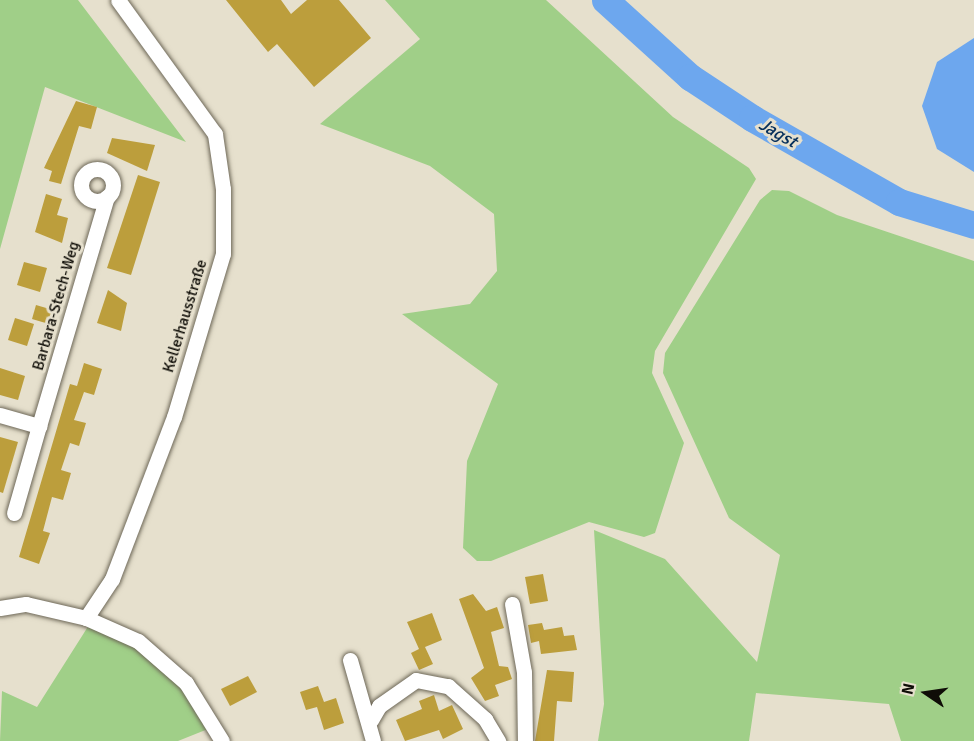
<!DOCTYPE html>
<html>
<head>
<meta charset="utf-8">
<style>
	body { margin:0 }
	#map { position:relative; width:974px; height:741px; overflow:hidden; background:#e6e0cd; font-family:Signika,sans-serif }
	div>[style] { position:absolute }
	.green>* { inset:0; background:#a0cf88 }
	.water>* { inset:0; background:#6da7ee }
	.river>* { height:27px; margin:-13.5px; padding:0 13.5px; transform-origin:13.5px; border-radius:13.5px; background:#6da7ee }
	.building>* { inset:0; background:#bc9e3c }
	.roads { filter:drop-shadow(0 0 2px #6d6757) drop-shadow(0 0 2px #6d6757) }
	.street>* { height:15px; margin:-7.5px; padding:0 7.5px; transform-origin:7.5px; border-radius:7.5px; background:#fff }
	.street>.ring { margin:-7.5px; padding:0; box-sizing:content-box; background:none; border:15px solid #fff; border-radius:50% }
	span { translate:-50% -50%; white-space:nowrap; text-align:center; line-height:1.15; -webkit-text-stroke:6px #e6e0cd; paint-order:stroke }
	.street-label { font-size:16px; color:#0f0d07 }
	.water-label { font-size:18px; color:#062f5b; font-style:italic }
	.north { position:absolute; left:896px; top:663px; width:60px; height:60px; -webkit-text-stroke:4px #e6e0cd; paint-order:stroke; rotate:283deg; font-size:16px; font-weight:700; line-height:24px; text-align:center; color:#0f0d07 }
	.north::after { content:''; display:block; margin:auto; width:21px; height:27px; background:#0f0d07; clip-path:polygon(50% 0,100% 100%,50% 72%,0 100%) }
</style>
</head>
<body>
<div id="map">
	<div class="green">
		<i style="clip-path:polygon(0 0,78px 0,186px 142px,45px 87px,0 249px)"></i>
		<i style="clip-path:polygon(385px 0,546px 0,673px 117px,749px 168px,756px 179px,655px 351px,652px 373px,684px 443px,655px 533px,644px 537px,589px 522px,491px 561px,477px 561px,463px 548px,467px 461px,498px 384px,402px 314px,470px 304px,497px 271px,494px 214px,430px 166px,320px 124px,420px 39px)"></i>
		<i style="clip-path:polygon(772px 190px,789px 191px,837px 215px,974px 261px,974px 741px,901px 741px,889px 704px,756px 693px,749px 741px,598px 741px,604px 704px,594px 530px,665px 559px,757px 662px,780px 555px,729px 518px,663px 373px,665px 353px,760px 200px)"></i>
		<i style="clip-path:polygon(89px 625px,131px 645px,180px 686px,208px 729px,178px 741px,0 741px,2px 691px,37px 707px)"></i>
	</div>
	<div class="water">
		<i style="clip-path:polygon(974px 38px,974px 172px,937px 149px,922px 106px,937px 62px)"></i>
	</div>
	<div class="river">
		<i style="left:605px;top:0;width:115px;rotate:42.2deg"></i>
		<i style="left:690px;top:77px;width:74px;rotate:33.5deg"></i>
		<i style="left:752px;top:118px;width:169px;rotate:29.7deg"></i>
		<i style="left:899px;top:202px;width:78px;rotate:17deg"></i>
	</div>
	<div class="building">
		<i style="clip-path:polygon(226px 0,281px 0,291px 14px,307px 0,339px 0,371px 38px,314px 87px,277px 44px,268px 52px)"></i>
		<i style="clip-path:polygon(76px 101px,97px 107px,91px 129px,79px 126px,61px 184px,49px 181px,52px 171px,44px 168px)"></i>
		<i style="clip-path:polygon(112px 138px,155px 145px,147px 171px,107px 153px)"></i>
		<i style="clip-path:polygon(138px 175px,160px 182px,131px 275px,107px 268px)"></i>
		<i style="clip-path:polygon(46px 194px,62px 199px,57px 215px,68px 218px,62px 243px,35px 232px)"></i>
		<i style="clip-path:polygon(24px 262px,47px 268px,40px 292px,17px 285px)"></i>
		<i style="clip-path:polygon(108px 290px,127px 303px,121px 331px,97px 323px)"></i>
		<i style="clip-path:polygon(36px 305px,53px 310px,49px 324px,32px 319px)"></i>
		<i style="clip-path:polygon(15px 318px,34px 324px,27px 346px,8px 340px)"></i>
		<i style="clip-path:polygon(84px 363px,102px 369px,94px 395px,84px 392px,74px 420px,86px 423px,79px 446px,70px 443px,61px 470px,71px 473px,63px 500px,52px 497px,43px 531px,50px 533px,39px 564px,19px 557px,70px 384px,77px 386px)"></i>
		<i style="clip-path:polygon(0 368px,25px 376px,18px 400px,0 395px)"></i>
		<i style="clip-path:polygon(0 437px,18px 442px,3px 493px,0 492px)"></i>
		<i style="clip-path:polygon(543px 574px,548px 601px,530px 604px,525px 577px)"></i>
		<i style="clip-path:polygon(473px 594px,486px 611px,497px 607px,504px 628px,491px 632px,499px 666px,508px 667px,512px 679px,495px 685px,499px 696px,485px 701px,471px 678px,484px 668px,459px 599px)"></i>
		<i style="clip-path:polygon(432px 613px,442px 640px,425px 647px,433px 664px,419px 670px,411px 653px,419px 649px,407px 622px)"></i>
		<i style="clip-path:polygon(542px 623px,544px 630px,562px 627px,564px 636px,574px 635px,577px 650px,541px 654px,539px 641px,531px 643px,528px 625px)"></i>
		<i style="clip-path:polygon(547px 670px,574px 672px,572px 702px,557px 701px,554px 741px,535px 741px)"></i>
		<i style="clip-path:polygon(248px 676px,257px 692px,230px 706px,221px 689px)"></i>
		<i style="clip-path:polygon(318px 686px,324px 702px,336px 698px,344px 723px,324px 730px,317px 707px,306px 710px,300px 692px)"></i>
		<i style="clip-path:polygon(434px 695px,439px 711px,452px 705px,463px 729px,443px 739px,439px 730px,405px 741px,396px 720px,422px 709px,419px 701px)"></i>
	</div>
	<div class="roads">
		<div class="street">
			<i class="ring" style="left:81px;top:169px;width:17px;height:17px"></i>
			<i style="left:0;top:415px;width:41px;rotate:15.8deg"></i>
			<i style="left:39px;top:426px;width:239px;rotate:-73.5deg"></i>
			<i style="left:14px;top:513px;width:91px;rotate:-74deg"></i>
			<i style="left:512px;top:604px;width:69px;rotate:80deg"></i>
			<i style="left:524px;top:672px;width:69px;rotate:89.2deg"></i>
			<i style="left:0;top:608px;width:26px;rotate:-9deg"></i>
			<i style="left:26px;top:604px;width:62px;rotate:13.1deg"></i>
			<i style="left:86px;top:618px;width:57px;rotate:23.9deg"></i>
			<i style="left:138px;top:641px;width:64px;rotate:41.2deg"></i>
			<i style="left:186px;top:683px;width:68px;rotate:58.2deg"></i>
			<i style="left:86px;top:618px;width:47px;rotate:-56.3deg"></i>
			<i style="left:112px;top:579px;width:173px;rotate:-69.1deg"></i>
			<i style="left:174px;top:417px;width:170px;rotate:-73.3deg"></i>
			<i style="left:223px;top:254px;width:65px;rotate:-90deg"></i>
			<i style="left:223px;top:189px;width:56px;rotate:-98.3deg"></i>
			<i style="left:215px;top:134px;width:165px;rotate:-125.9deg"></i>
			<i style="left:350px;top:660px;width:84px;rotate:74.1deg"></i>
			<i style="left:371px;top:720px;width:16px;rotate:-60deg"></i>
			<i style="left:379px;top:706px;width:45px;rotate:-35.1deg"></i>
			<i style="left:416px;top:680px;width:33px;rotate:11deg"></i>
			<i style="left:448px;top:686px;width:50px;rotate:41.7deg"></i>
			<i style="left:485px;top:719px;width:26px;rotate:59deg"></i>
		</div>
	</div>
	<div class="street-label">
		<span style="left:56px;top:306px;rotate:-74deg">Barbara-Stech-Weg</span>
		<span style="left:185px;top:316px;rotate:-73deg">Kellerhausstraße</span>
	</div>
	<div class="water-label">
		<span style="left:778px;top:133px;rotate:30deg">Jagst</span>
	</div>
	<div class="north">N</div>
</div>
</body>
</html>
